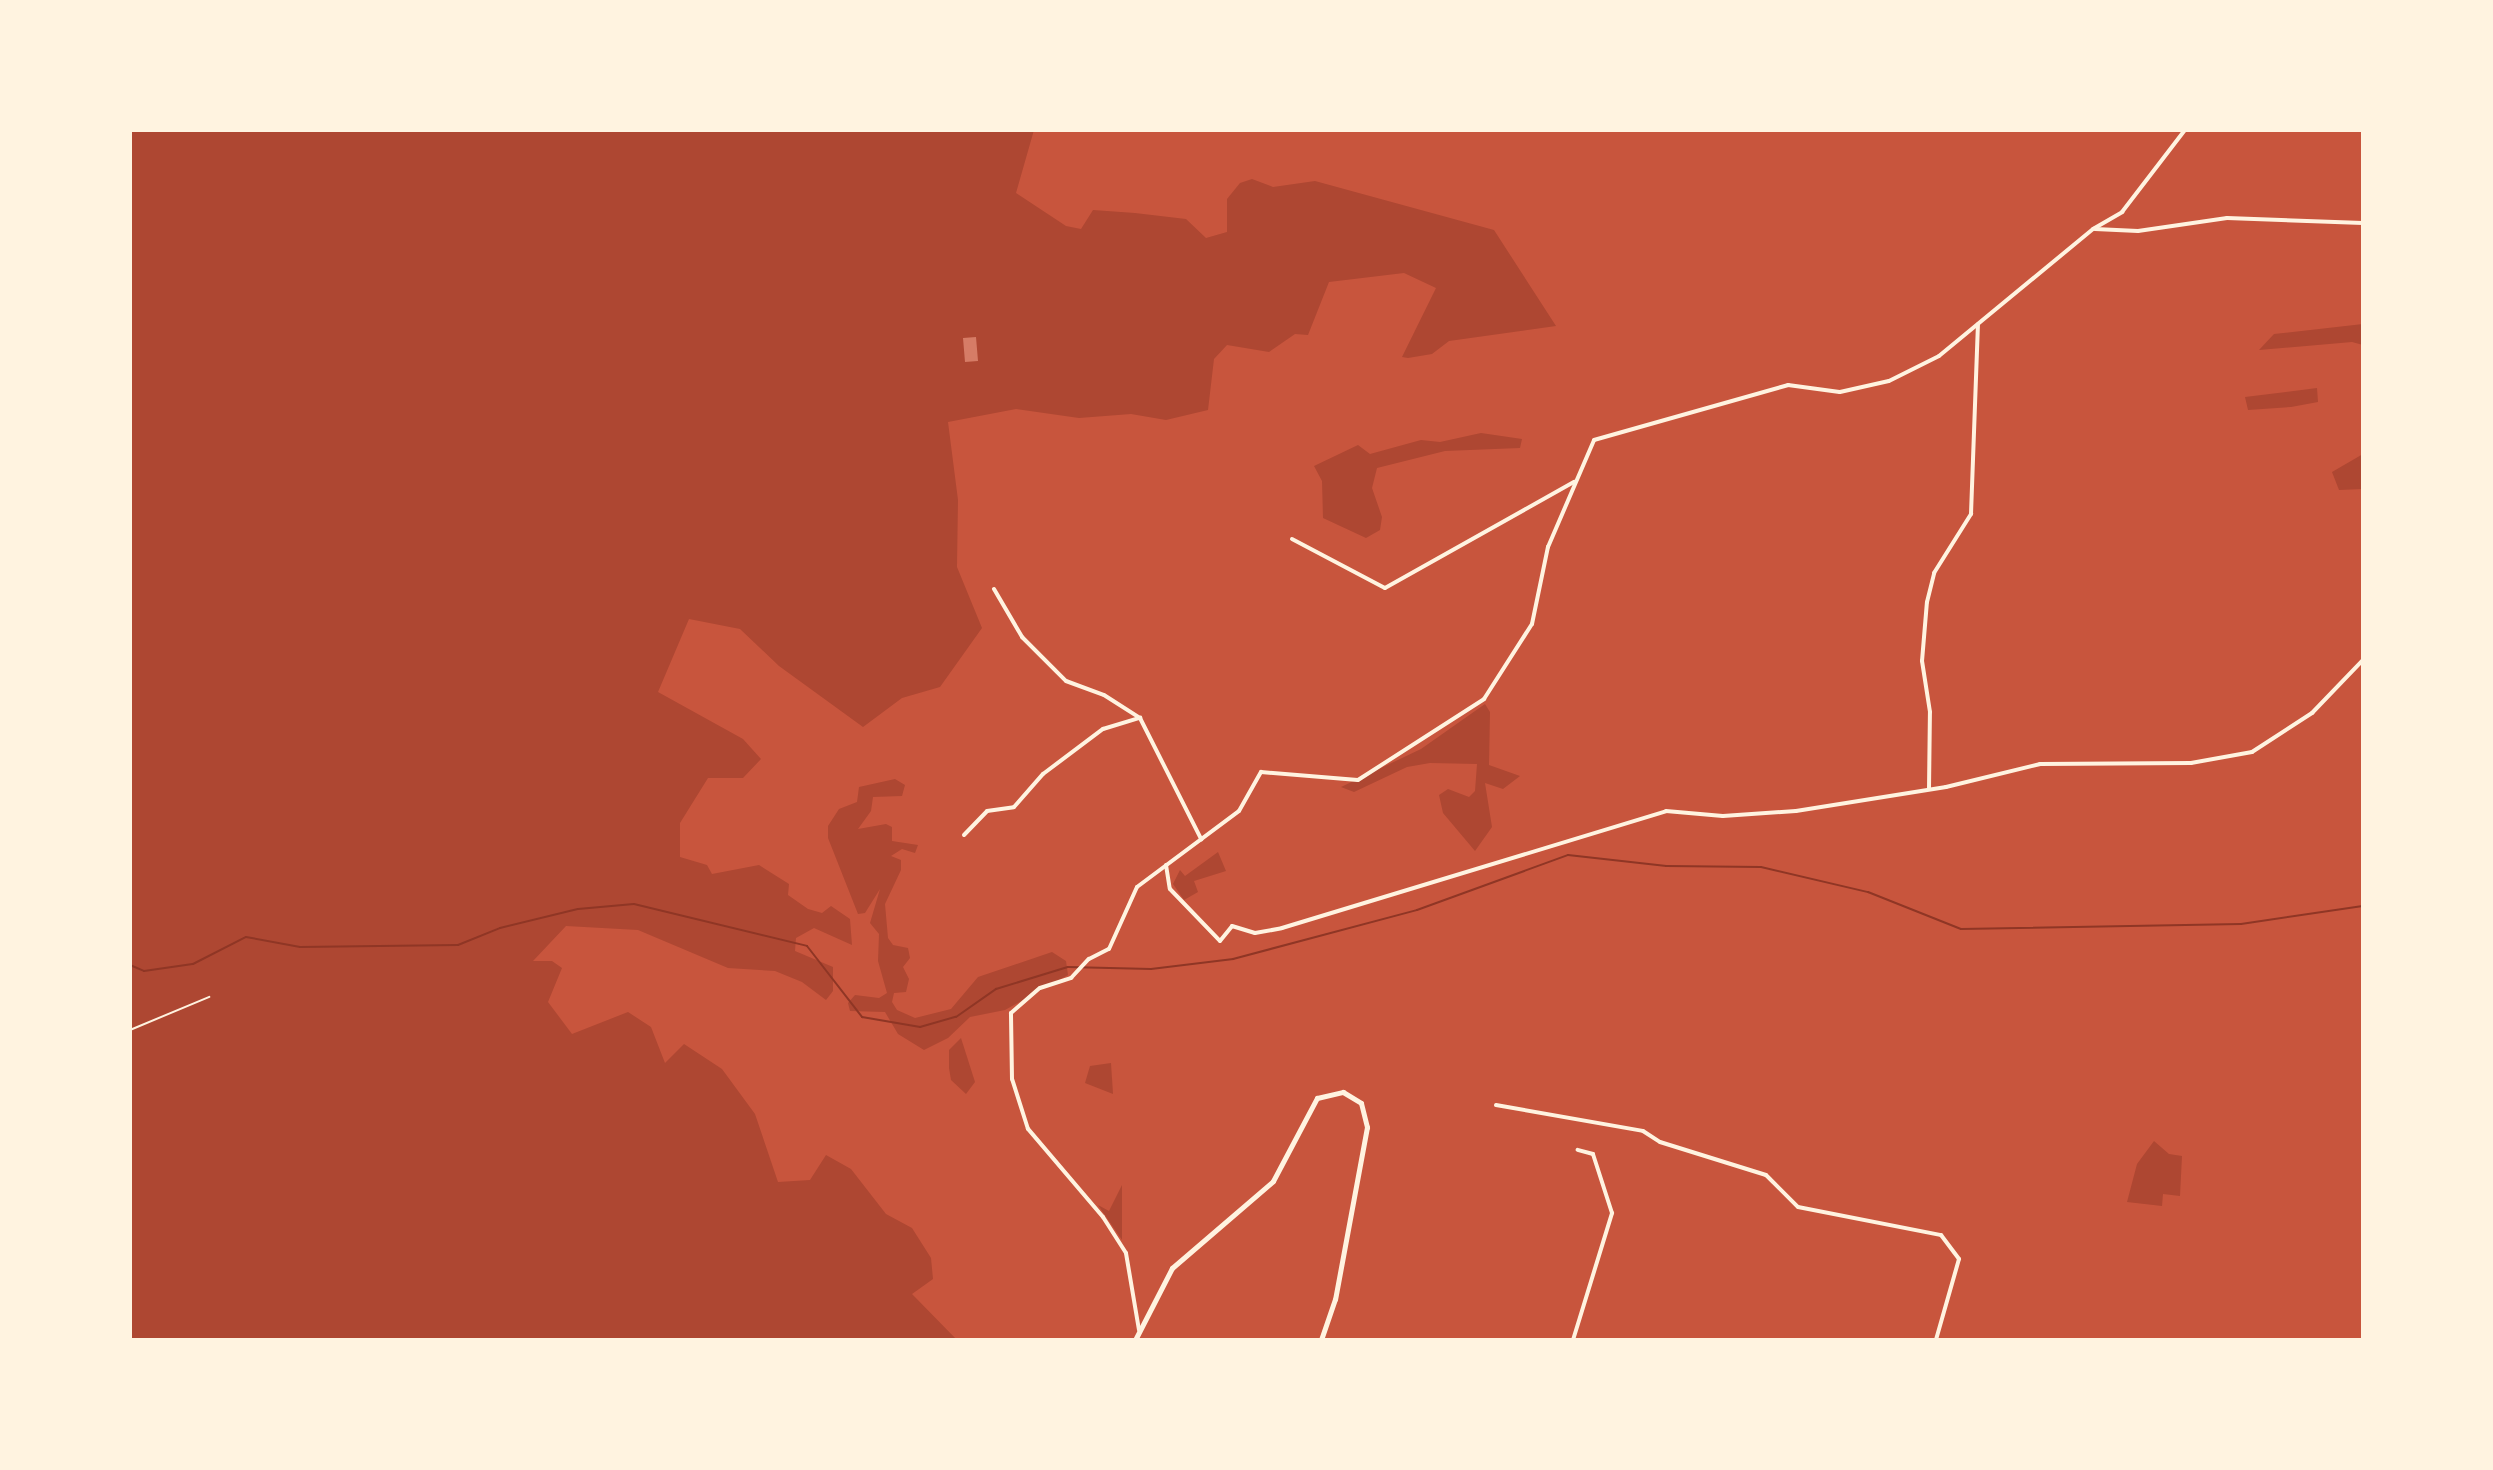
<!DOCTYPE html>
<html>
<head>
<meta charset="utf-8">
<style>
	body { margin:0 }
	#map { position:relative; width:2493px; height:1470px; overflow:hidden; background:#c8553d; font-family:Raleway,sans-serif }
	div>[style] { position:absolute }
	.green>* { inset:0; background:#ae4732 }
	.stream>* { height:2px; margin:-1px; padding:0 1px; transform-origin:1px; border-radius:1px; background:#8f3625 }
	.building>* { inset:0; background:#d67c66 }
	.path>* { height:2px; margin:-1px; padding:0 1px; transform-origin:1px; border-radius:1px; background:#fff3e0 }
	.minor>* { height:4px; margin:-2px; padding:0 2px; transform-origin:2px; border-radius:2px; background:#fff3e0 }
	.tertiary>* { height:5px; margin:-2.5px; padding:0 2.5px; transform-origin:2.5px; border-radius:2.5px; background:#fff3e0 }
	span { translate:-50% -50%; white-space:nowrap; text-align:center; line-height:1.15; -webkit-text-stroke:7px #fff3e0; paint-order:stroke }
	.frame { position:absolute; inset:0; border:132px solid #fff3e0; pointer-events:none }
</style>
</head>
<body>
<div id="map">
	<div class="green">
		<i style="clip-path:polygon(130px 130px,1034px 130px,1016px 193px,1066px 226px,1081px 229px,1093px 210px,1135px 213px,1186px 219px,1206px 238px,1227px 232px,1227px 199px,1240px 183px,1252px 179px,1273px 187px,1315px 181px,1494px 230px,1556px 326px,1449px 341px,1432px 354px,1408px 358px,1402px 357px,1436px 288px,1404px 273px,1329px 282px,1308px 335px,1295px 334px,1269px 352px,1227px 345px,1214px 359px,1208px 410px,1166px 420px,1131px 414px,1079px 418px,1016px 409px,948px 422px,958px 500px,957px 567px,982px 628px,940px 687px,902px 698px,863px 727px,779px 666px,740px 629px,689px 619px,658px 692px,743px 739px,761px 759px,743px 778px,708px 778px,680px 823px,680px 857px,707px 865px,712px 874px,759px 865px,789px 884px,788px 895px,808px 909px,822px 913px,831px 906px,850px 919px,852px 945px,814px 928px,796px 938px,795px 951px,833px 967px,833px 991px,826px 1000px,802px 982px,775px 971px,728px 968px,638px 930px,566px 926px,533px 961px,552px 961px,562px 968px,548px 1002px,572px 1034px,628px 1012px,651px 1027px,665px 1063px,684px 1044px,722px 1069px,755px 1114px,778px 1182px,810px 1180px,826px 1155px,851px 1169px,886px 1214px,912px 1228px,931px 1258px,933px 1279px,912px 1294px,957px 1340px,130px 1340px)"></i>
		<i style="clip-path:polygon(2363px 324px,2363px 345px,2352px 342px,2259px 350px,2274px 334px)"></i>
		<i style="clip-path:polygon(2317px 388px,2318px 402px,2291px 407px,2248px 410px,2245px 397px)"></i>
		<i style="clip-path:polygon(1481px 433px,1522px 439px,1520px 448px,1445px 451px,1377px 468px,1372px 488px,1382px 517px,1380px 530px,1366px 538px,1323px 518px,1322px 481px,1314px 466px,1358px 445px,1370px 454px,1421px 440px,1440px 442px)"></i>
		<i style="clip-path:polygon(2363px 454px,2363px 489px,2339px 490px,2332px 472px)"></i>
		<i style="clip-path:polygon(1485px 704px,1490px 712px,1489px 765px,1520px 776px,1503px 789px,1485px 783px,1492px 827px,1475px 851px,1443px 813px,1439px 795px,1448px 789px,1469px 797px,1475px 791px,1477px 764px,1430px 763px,1407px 767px,1354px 792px,1341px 787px,1421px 749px)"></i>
		<i style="clip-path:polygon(895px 779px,905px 785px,902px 796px,873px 797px,871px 811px,858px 829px,886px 824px,892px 827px,892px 841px,918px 845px,915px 853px,902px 849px,891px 856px,901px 860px,901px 870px,885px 904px,888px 938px,893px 945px,908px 948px,910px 958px,903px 967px,909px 979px,906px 992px,894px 993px,892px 1002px,897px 1010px,915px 1018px,951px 1009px,978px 977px,1052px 952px,1066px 961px,1068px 975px,1005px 1010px,970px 1017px,948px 1038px,924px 1050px,898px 1034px,885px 1012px,850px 1011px,848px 1003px,855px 995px,879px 998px,887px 993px,878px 961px,879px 934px,870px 923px,880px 889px,865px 913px,858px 914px,828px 838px,828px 826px,839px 809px,857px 802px,859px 787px)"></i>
		<i style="clip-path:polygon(1218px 852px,1226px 871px,1194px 881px,1198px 892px,1184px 900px,1173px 884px,1180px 870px,1185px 876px)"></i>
		<i style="clip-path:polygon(961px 1038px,975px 1082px,966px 1094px,951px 1080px,949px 1068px,949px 1050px)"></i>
		<i style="clip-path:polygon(1111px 1063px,1113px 1094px,1085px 1083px,1090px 1066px)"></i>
		<i style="clip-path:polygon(2154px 1141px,2169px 1154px,2182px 1156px,2180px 1196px,2163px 1194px,2162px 1206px,2127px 1202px,2137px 1164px)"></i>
		<i style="clip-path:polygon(1122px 1185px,1122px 1240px,1098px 1205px,1109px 1211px)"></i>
	</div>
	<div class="stream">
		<i style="left:130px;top:965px;width:15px;rotate:23deg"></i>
		<i style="left:144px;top:971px;width:49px;rotate:-8.1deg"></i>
		<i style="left:193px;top:964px;width:59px;rotate:-27deg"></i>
		<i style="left:246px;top:937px;width:55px;rotate:10.5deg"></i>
		<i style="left:300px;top:947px;width:158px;rotate:-0.7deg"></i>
		<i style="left:458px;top:945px;width:45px;rotate:-22deg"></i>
		<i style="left:500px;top:928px;width:80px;rotate:-13.7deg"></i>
		<i style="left:578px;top:909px;width:56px;rotate:-5.1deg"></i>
		<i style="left:634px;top:904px;width:178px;rotate:13.6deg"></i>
		<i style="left:807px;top:946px;width:90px;rotate:52.2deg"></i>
		<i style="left:862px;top:1017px;width:59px;rotate:9.8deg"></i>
		<i style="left:920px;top:1027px;width:37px;rotate:-16deg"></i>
		<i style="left:956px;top:1017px;width:49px;rotate:-35deg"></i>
		<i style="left:996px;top:989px;width:75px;rotate:-17deg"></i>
		<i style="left:1068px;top:967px;width:83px;rotate:1.4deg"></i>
		<i style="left:1151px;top:969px;width:83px;rotate:-7deg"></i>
		<i style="left:1233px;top:959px;width:190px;rotate:-14.9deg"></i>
		<i style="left:1417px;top:910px;width:161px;rotate:-20deg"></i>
		<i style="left:1568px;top:855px;width:99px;rotate:6.4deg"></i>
		<i style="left:1666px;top:866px;width:95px;rotate:0.6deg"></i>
		<i style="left:1761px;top:867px;width:110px;rotate:13.2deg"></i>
		<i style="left:1868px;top:892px;width:100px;rotate:21.7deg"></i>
		<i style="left:1961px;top:929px;width:280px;rotate:-1deg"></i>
		<i style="left:2241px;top:924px;width:123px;rotate:-8.4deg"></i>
	</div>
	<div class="building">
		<i style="clip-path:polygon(976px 337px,978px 361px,965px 362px,963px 338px)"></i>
	</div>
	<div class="path">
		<i style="left:130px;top:1030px;width:86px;rotate:-22.7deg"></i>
	</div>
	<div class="minor">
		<i style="left:2095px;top:229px;width:43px;rotate:2.7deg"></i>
		<i style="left:2138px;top:231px;width:90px;rotate:-8.3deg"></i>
		<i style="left:2227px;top:218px;width:136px;rotate:2.1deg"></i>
		<i style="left:1292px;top:539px;width:105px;rotate:27.8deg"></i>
		<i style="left:1385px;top:588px;width:217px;rotate:-29.3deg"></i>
		<i style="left:994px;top:589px;width:56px;rotate:59.7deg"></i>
		<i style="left:1022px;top:637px;width:62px;rotate:45deg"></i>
		<i style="left:1066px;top:681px;width:40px;rotate:20.2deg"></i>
		<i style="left:1104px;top:695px;width:43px;rotate:32.6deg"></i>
		<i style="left:1140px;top:718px;width:136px;rotate:63.2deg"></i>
		<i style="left:1929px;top:789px;width:77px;rotate:-89.3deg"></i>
		<i style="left:1930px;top:712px;width:52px;rotate:-98.9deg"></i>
		<i style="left:1922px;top:661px;width:59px;rotate:-85.2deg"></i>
		<i style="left:1927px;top:602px;width:30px;rotate:-76deg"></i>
		<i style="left:1934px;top:573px;width:70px;rotate:-57.9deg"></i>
		<i style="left:1971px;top:514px;width:190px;rotate:-87.9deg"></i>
		<i style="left:964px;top:835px;width:33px;rotate:-46deg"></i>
		<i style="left:987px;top:811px;width:27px;rotate:-8deg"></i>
		<i style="left:1014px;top:807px;width:44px;rotate:-48.7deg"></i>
		<i style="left:1043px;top:774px;width:75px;rotate:-36.9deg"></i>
		<i style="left:1103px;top:729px;width:39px;rotate:-17deg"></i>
		<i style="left:1166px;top:865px;width:24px;rotate:81deg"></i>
		<i style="left:1170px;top:889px;width:72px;rotate:46.1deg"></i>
		<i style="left:1220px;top:941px;width:19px;rotate:-51deg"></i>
		<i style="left:1232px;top:926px;width:24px;rotate:17deg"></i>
		<i style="left:1255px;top:933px;width:27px;rotate:-10deg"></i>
		<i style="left:1282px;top:928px;width:401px;rotate:-16.9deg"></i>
		<i style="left:1666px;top:811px;width:57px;rotate:5deg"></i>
		<i style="left:1723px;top:816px;width:73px;rotate:-3.9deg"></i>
		<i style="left:1796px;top:811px;width:152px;rotate:-9.1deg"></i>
		<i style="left:1946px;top:787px;width:97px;rotate:-13.7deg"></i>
		<i style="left:2040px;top:764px;width:151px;rotate:-0.4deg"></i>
		<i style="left:2191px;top:763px;width:62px;rotate:-10.2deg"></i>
		<i style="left:2252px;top:752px;width:72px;rotate:-33deg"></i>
		<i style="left:2312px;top:713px;width:74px;rotate:-46.1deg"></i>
		<i style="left:1496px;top:1105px;width:149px;rotate:10deg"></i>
		<i style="left:1643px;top:1131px;width:20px;rotate:33deg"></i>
		<i style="left:1660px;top:1142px;width:111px;rotate:17.3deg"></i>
		<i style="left:1766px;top:1175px;width:45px;rotate:45deg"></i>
		<i style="left:1798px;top:1207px;width:146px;rotate:11.1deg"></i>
		<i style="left:1941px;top:1235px;width:30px;rotate:53deg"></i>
		<i style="left:1959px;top:1259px;width:84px;rotate:105.9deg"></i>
		<i style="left:1139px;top:1330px;width:78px;rotate:-99.6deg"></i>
		<i style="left:1126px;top:1253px;width:43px;rotate:-122.6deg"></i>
		<i style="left:1103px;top:1217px;width:116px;rotate:-130.4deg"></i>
		<i style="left:1028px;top:1129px;width:52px;rotate:-107.7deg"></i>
		<i style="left:1012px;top:1079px;width:66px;rotate:-90.9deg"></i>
		<i style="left:1011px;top:1013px;width:38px;rotate:-41deg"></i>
		<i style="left:1040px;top:988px;width:33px;rotate:-18deg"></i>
		<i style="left:1071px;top:978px;width:26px;rotate:-47deg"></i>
		<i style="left:1089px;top:959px;width:22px;rotate:-27deg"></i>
		<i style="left:1109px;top:949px;width:68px;rotate:-65.7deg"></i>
		<i style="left:1137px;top:887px;width:127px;rotate:-36.7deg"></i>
		<i style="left:1239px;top:811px;width:45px;rotate:-60.6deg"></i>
		<i style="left:1261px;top:772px;width:97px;rotate:4.7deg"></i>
		<i style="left:1358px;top:780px;width:150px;rotate:-32.7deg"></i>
		<i style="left:1484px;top:699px;width:89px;rotate:-57.4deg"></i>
		<i style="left:1532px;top:624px;width:79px;rotate:-78.3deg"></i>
		<i style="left:1548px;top:547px;width:116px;rotate:-66.7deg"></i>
		<i style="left:1594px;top:440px;width:202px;rotate:-15.8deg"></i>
		<i style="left:1788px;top:385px;width:52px;rotate:7.7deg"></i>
		<i style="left:1840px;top:392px;width:50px;rotate:-12.7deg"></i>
		<i style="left:1889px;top:381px;width:56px;rotate:-26.6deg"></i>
		<i style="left:1939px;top:356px;width:200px;rotate:-39.5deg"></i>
		<i style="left:2093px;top:229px;width:34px;rotate:-30deg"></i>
		<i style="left:2122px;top:212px;width:103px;rotate:-52.5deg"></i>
		<i style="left:1573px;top:1340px;width:133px;rotate:-72.9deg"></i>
		<i style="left:1612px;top:1213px;width:62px;rotate:-107.9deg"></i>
		<i style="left:1593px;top:1154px;width:16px;rotate:-165deg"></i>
	</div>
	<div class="tertiary">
		<i style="left:1135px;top:1340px;width:81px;rotate:-62.8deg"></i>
		<i style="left:1172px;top:1268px;width:133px;rotate:-40.7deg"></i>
		<i style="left:1273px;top:1181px;width:94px;rotate:-62.1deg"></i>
		<i style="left:1317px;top:1098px;width:27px;rotate:-13deg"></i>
		<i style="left:1343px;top:1092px;width:21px;rotate:31deg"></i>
		<i style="left:1361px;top:1103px;width:25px;rotate:76deg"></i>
		<i style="left:1367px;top:1127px;width:175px;rotate:100.5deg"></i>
		<i style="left:1335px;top:1299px;width:43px;rotate:108.9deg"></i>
	</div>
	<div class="frame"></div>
</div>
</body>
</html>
